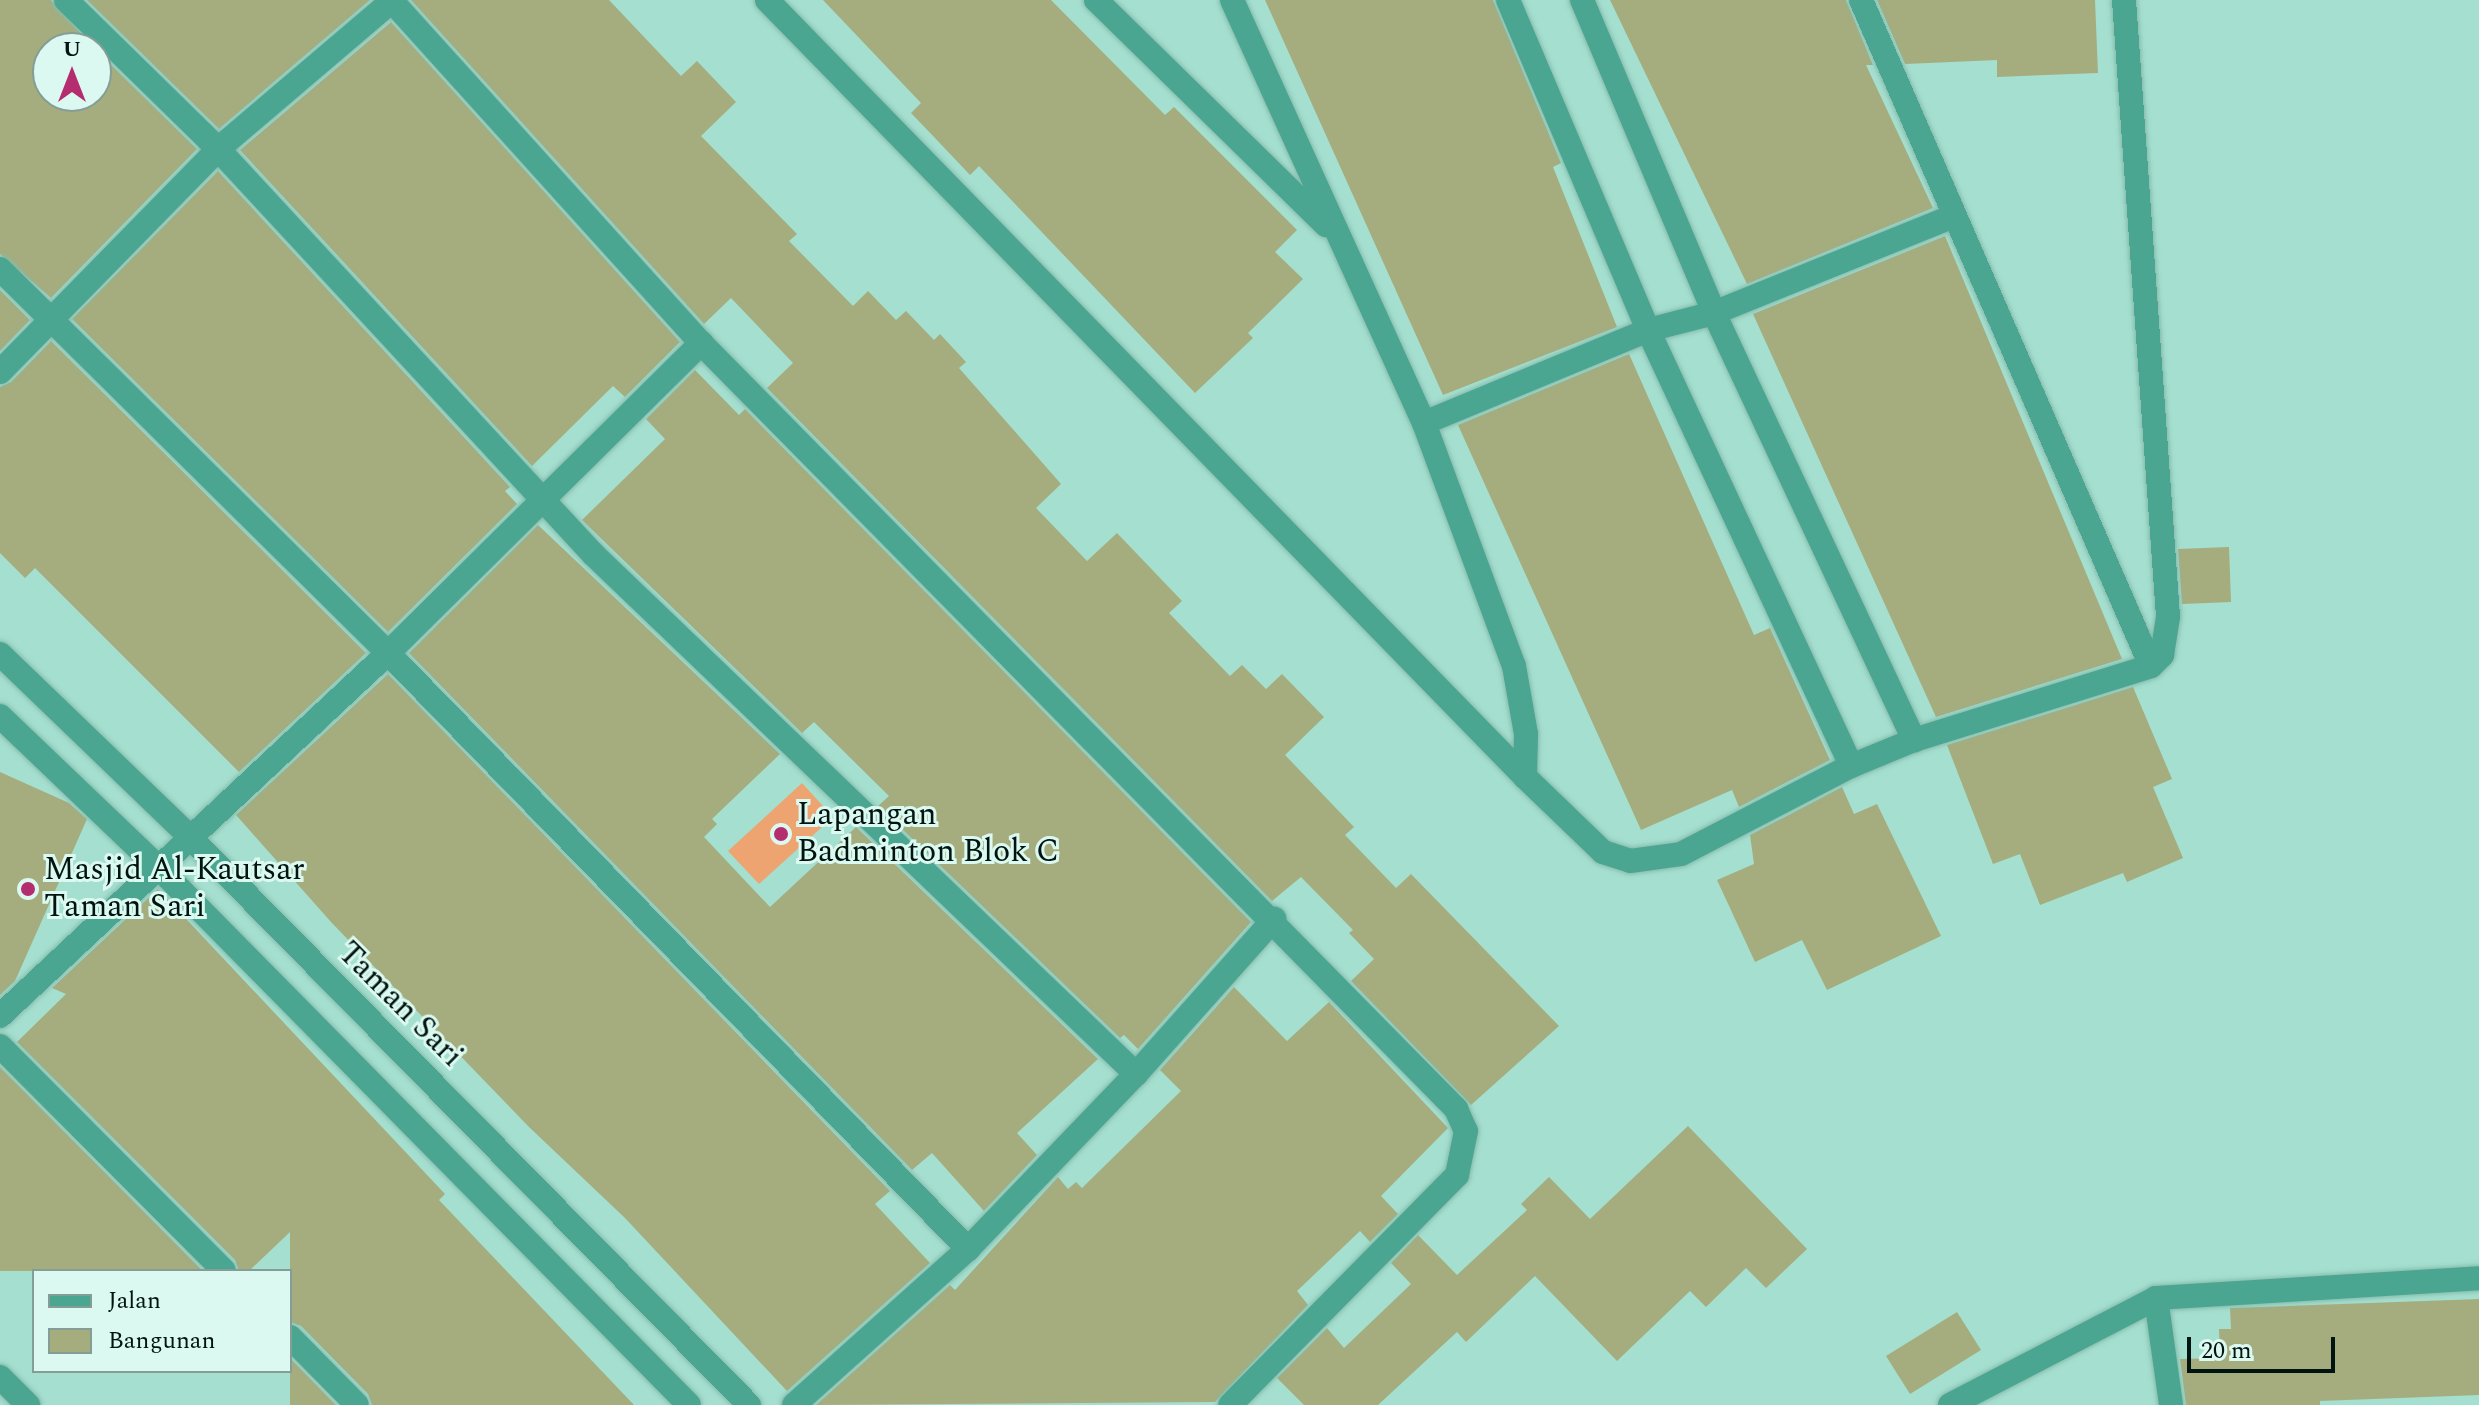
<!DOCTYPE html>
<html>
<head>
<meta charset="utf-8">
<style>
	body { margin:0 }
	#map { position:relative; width:2479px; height:1405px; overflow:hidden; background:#a4dfcf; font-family:Spectral,serif }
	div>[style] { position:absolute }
	.green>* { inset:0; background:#eda470 }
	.building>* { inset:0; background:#a5ad7e }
	.roads { filter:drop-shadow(0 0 2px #86bbad) drop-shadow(0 0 2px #86bbad) }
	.street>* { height:24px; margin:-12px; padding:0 12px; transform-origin:12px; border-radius:12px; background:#4aa691 }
	.dots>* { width:22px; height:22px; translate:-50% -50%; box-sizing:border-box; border:4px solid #dcf9f1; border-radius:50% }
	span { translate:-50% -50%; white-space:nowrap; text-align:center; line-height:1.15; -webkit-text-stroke:6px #dcf9f1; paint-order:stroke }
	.poi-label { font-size:32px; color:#001510 }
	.left { translate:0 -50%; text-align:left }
	.street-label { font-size:32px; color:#001510 }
	.legend { position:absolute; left:32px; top:1269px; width:260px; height:104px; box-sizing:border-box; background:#dcf9f1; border:2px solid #849e97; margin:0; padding:10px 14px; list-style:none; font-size:24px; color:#001510 }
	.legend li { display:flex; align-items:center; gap:16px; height:40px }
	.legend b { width:40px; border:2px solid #849e97 }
	.north { position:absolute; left:32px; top:32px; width:80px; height:80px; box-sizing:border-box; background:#dcf9f1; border:2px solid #849e97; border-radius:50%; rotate:0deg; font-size:22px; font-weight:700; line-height:32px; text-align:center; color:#001510 }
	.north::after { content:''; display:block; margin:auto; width:28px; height:36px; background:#b42d6e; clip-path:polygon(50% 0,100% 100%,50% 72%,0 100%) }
	.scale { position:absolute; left:2187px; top:1337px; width:148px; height:36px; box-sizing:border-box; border:4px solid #001510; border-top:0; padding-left:10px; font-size:24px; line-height:28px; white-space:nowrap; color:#001510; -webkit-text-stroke:6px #dcf9f1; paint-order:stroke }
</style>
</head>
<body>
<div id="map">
	<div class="green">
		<i style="clip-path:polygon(802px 783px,833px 817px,759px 884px,728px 851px)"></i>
	</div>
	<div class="building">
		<i style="clip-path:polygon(0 0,51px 0,94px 48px,48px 48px,48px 96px,96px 96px,96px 50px,197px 149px,51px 298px,0 254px)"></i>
		<i style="clip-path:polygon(87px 0,370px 0,219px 129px)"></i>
		<i style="clip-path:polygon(411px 0,609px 0,681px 76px,697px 61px,736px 102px,701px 136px,797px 234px,789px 241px,853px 306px,868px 291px,896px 320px,906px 311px,934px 340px,940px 334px,966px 362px,959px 368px,1061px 484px,1036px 508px,1087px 561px,1117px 533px,1182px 601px,1169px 613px,1230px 676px,1242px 665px,1266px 689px,1282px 674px,1324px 717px,1285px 755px,1354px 827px,1345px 835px,1396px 888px,1411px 874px,1559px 1026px,1471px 1105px,1351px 981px,1374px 959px,1349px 933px,1353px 930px,1301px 877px,1272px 901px,767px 388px,793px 363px,731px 298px,704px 324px)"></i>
		<i style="clip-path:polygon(823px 0,1051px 0,1165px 115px,1174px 107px,1297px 230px,1275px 252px,1303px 279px,1248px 333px,1253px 338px,1195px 393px,979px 166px,970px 175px,935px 138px,911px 113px,921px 103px)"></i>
		<i style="clip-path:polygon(1265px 0,1493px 0,1561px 163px,1553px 167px,1617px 327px,1443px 395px)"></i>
		<i style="clip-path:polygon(1610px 0,1846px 0,1873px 65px,1866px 65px,1933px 208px,1747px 284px)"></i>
		<i style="clip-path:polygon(1877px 0,2095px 0,2098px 73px,1997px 77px,1997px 60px,1905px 64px)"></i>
		<i style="clip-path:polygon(391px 22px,680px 342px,625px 397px,613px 386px,532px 466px,240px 150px)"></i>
		<i style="clip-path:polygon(218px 171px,510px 487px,505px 491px,517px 504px,388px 632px,72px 319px)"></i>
		<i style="clip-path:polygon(1945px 236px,2122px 659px,1936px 717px,1753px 314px)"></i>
		<i style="clip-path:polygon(0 290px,30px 320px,0 351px)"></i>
		<i style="clip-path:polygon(51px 341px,366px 653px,239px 772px,35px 568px,25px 578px,0 553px,0 387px,11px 382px)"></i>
		<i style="clip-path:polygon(1629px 354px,1754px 635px,1770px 628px,1830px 760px,1739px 807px,1732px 790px,1641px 830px,1458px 425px)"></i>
		<i style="clip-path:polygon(695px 370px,739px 415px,745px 409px,1251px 922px,1138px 1049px,1124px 1035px,1120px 1038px,878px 806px,889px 796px,814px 722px,802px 733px,582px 520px,665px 439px,646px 419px)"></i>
		<i style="clip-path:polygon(538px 525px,780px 754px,712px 819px,717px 824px,704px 837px,770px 907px,856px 827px,1098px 1059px,1017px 1133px,1037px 1155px,984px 1211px,932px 1153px,912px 1170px,409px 653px)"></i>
		<i style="clip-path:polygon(2229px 547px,2231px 602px,2182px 604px,2178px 549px)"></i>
		<i style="clip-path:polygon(388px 674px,890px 1191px,875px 1204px,930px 1263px,787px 1391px,625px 1218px,529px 1127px,331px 922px,236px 815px)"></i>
		<i style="clip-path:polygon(2133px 687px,2172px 779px,2153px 787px,2183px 858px,2127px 882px,2123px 873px,2040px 905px,2020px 854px,1993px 864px,1947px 745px)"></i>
		<i style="clip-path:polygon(0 772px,69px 803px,87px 819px,15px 981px,0 995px)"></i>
		<i style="clip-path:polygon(1842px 787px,1854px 814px,1877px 804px,1941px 936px,1827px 990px,1802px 940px,1755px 962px,1717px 880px,1754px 864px,1750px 835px)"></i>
		<i style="clip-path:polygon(158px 889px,445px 1194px,439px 1200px,634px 1405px,372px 1405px,368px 1394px,301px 1326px,290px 1322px,290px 1232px,249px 1271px,239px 1271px,235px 1260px,17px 1042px,66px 994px,52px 988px)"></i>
		<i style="clip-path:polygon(1234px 987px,1287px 1041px,1329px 1002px,1448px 1128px,1381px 1196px,1398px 1214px,1370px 1242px,1360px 1231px,1297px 1291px,1308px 1305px,1215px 1402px,816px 1405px,950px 1285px,955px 1290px,1058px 1177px,1068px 1189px,1076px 1182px,1082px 1188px,1181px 1091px,1160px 1070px)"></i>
		<i style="clip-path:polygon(0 1067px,203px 1271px,0 1271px)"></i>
		<i style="clip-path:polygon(1688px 1126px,1807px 1249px,1766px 1288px,1746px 1268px,1706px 1307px,1690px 1291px,1617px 1361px,1535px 1276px,1466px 1342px,1457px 1332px,1378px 1405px,1304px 1405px,1277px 1378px,1327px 1328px,1344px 1348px,1411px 1284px,1391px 1263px,1418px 1235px,1457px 1275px,1527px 1210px,1521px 1204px,1549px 1177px,1590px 1219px)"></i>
		<i style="clip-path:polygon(2479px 1299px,2479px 1395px,2320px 1401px,2320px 1405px,2186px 1405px,2180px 1359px,2220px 1358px,2219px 1329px,2231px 1329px,2230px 1308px)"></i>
		<i style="clip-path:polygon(1957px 1312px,1981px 1350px,1910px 1394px,1886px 1356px)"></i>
		<i style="clip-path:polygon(290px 1358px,336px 1405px,290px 1405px)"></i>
	</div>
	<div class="roads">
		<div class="street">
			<i style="left:66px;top:0;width:213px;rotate:44.4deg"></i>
			<i style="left:218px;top:149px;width:552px;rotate:47.2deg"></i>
			<i style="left:593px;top:554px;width:752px;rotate:43.76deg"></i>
			<i style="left:391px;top:0;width:462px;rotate:47.9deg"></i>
			<i style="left:701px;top:343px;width:1076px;rotate:45.41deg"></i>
			<i style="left:1456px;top:1109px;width:24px;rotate:66deg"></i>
			<i style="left:1466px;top:1131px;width:45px;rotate:101.6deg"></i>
			<i style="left:1457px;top:1175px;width:323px;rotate:134.6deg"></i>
			<i style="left:767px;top:0;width:1085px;rotate:45.71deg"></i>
			<i style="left:1525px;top:777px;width:108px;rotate:43.9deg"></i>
			<i style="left:1603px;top:852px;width:28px;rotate:18deg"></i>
			<i style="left:1630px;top:861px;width:51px;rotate:-7.8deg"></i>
			<i style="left:1681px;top:854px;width:191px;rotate:-27.4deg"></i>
			<i style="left:1851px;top:766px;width:68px;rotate:-22.4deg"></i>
			<i style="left:1914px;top:740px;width:248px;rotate:-17.3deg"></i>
			<i style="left:2151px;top:666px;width:16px;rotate:-45deg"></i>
			<i style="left:2162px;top:655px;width:39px;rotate:-81deg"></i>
			<i style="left:2168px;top:616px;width:618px;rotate:-94.09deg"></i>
			<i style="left:1096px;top:0;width:322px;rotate:44.4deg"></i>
			<i style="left:1232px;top:0;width:465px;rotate:65.6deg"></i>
			<i style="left:1424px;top:423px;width:259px;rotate:69.7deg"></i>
			<i style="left:1514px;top:666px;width:69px;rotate:80deg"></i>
			<i style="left:1526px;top:734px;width:43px;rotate:91.3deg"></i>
			<i style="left:1508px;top:0;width:358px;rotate:67deg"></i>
			<i style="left:1648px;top:330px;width:481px;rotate:65deg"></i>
			<i style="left:1582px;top:0;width:340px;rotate:67.1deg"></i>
			<i style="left:1714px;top:313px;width:472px;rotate:64.9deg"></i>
			<i style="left:1861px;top:0;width:726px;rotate:66.47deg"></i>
			<i style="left:0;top:269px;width:546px;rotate:44.7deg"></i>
			<i style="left:388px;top:653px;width:832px;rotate:45.78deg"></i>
			<i style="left:0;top:372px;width:312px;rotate:-45.6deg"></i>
			<i style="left:218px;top:149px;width:228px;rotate:-40.4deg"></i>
			<i style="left:1424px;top:423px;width:243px;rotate:-22.5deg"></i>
			<i style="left:1648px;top:330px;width:68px;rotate:-14.4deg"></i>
			<i style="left:1714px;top:313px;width:257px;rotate:-22deg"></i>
			<i style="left:0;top:654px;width:264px;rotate:43.9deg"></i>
			<i style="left:190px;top:837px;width:797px;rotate:45.46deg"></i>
			<i style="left:0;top:716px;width:217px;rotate:43.7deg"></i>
			<i style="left:157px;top:866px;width:757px;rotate:45.37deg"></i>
			<i style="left:0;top:1016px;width:531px;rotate:-43.09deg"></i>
			<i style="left:388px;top:653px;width:441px;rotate:-44.7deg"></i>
			<i style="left:0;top:1046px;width:317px;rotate:45.1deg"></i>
			<i style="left:2156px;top:1298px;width:108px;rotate:82deg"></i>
			<i style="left:290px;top:1337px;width:95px;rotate:45.4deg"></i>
			<i style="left:0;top:1377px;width:40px;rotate:45deg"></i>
			<i style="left:794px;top:1405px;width:234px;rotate:-41.9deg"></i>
			<i style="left:968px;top:1249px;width:243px;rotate:-46.2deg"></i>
			<i style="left:1136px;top:1074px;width:208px;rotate:-48.3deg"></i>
			<i style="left:1950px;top:1405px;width:232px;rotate:-27.4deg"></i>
			<i style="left:2156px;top:1298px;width:324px;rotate:-3.5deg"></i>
		</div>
	</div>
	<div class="dots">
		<i style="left:781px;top:834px;background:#b42d6e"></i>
		<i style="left:28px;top:889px;background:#b42d6e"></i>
	</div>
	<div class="poi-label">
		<span class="left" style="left:797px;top:834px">Lapangan<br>Badminton Blok C</span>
		<span class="left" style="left:44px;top:889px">Masjid Al-Kautsar<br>Taman Sari</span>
	</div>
	<div class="street-label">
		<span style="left:400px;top:1005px;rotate:45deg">Taman Sari</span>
	</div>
	<ul class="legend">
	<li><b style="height:10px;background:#4aa691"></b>Jalan</li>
	<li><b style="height:22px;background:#a5ad7e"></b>Bangunan</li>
	</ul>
	<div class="north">U</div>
	<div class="scale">20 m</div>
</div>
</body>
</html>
